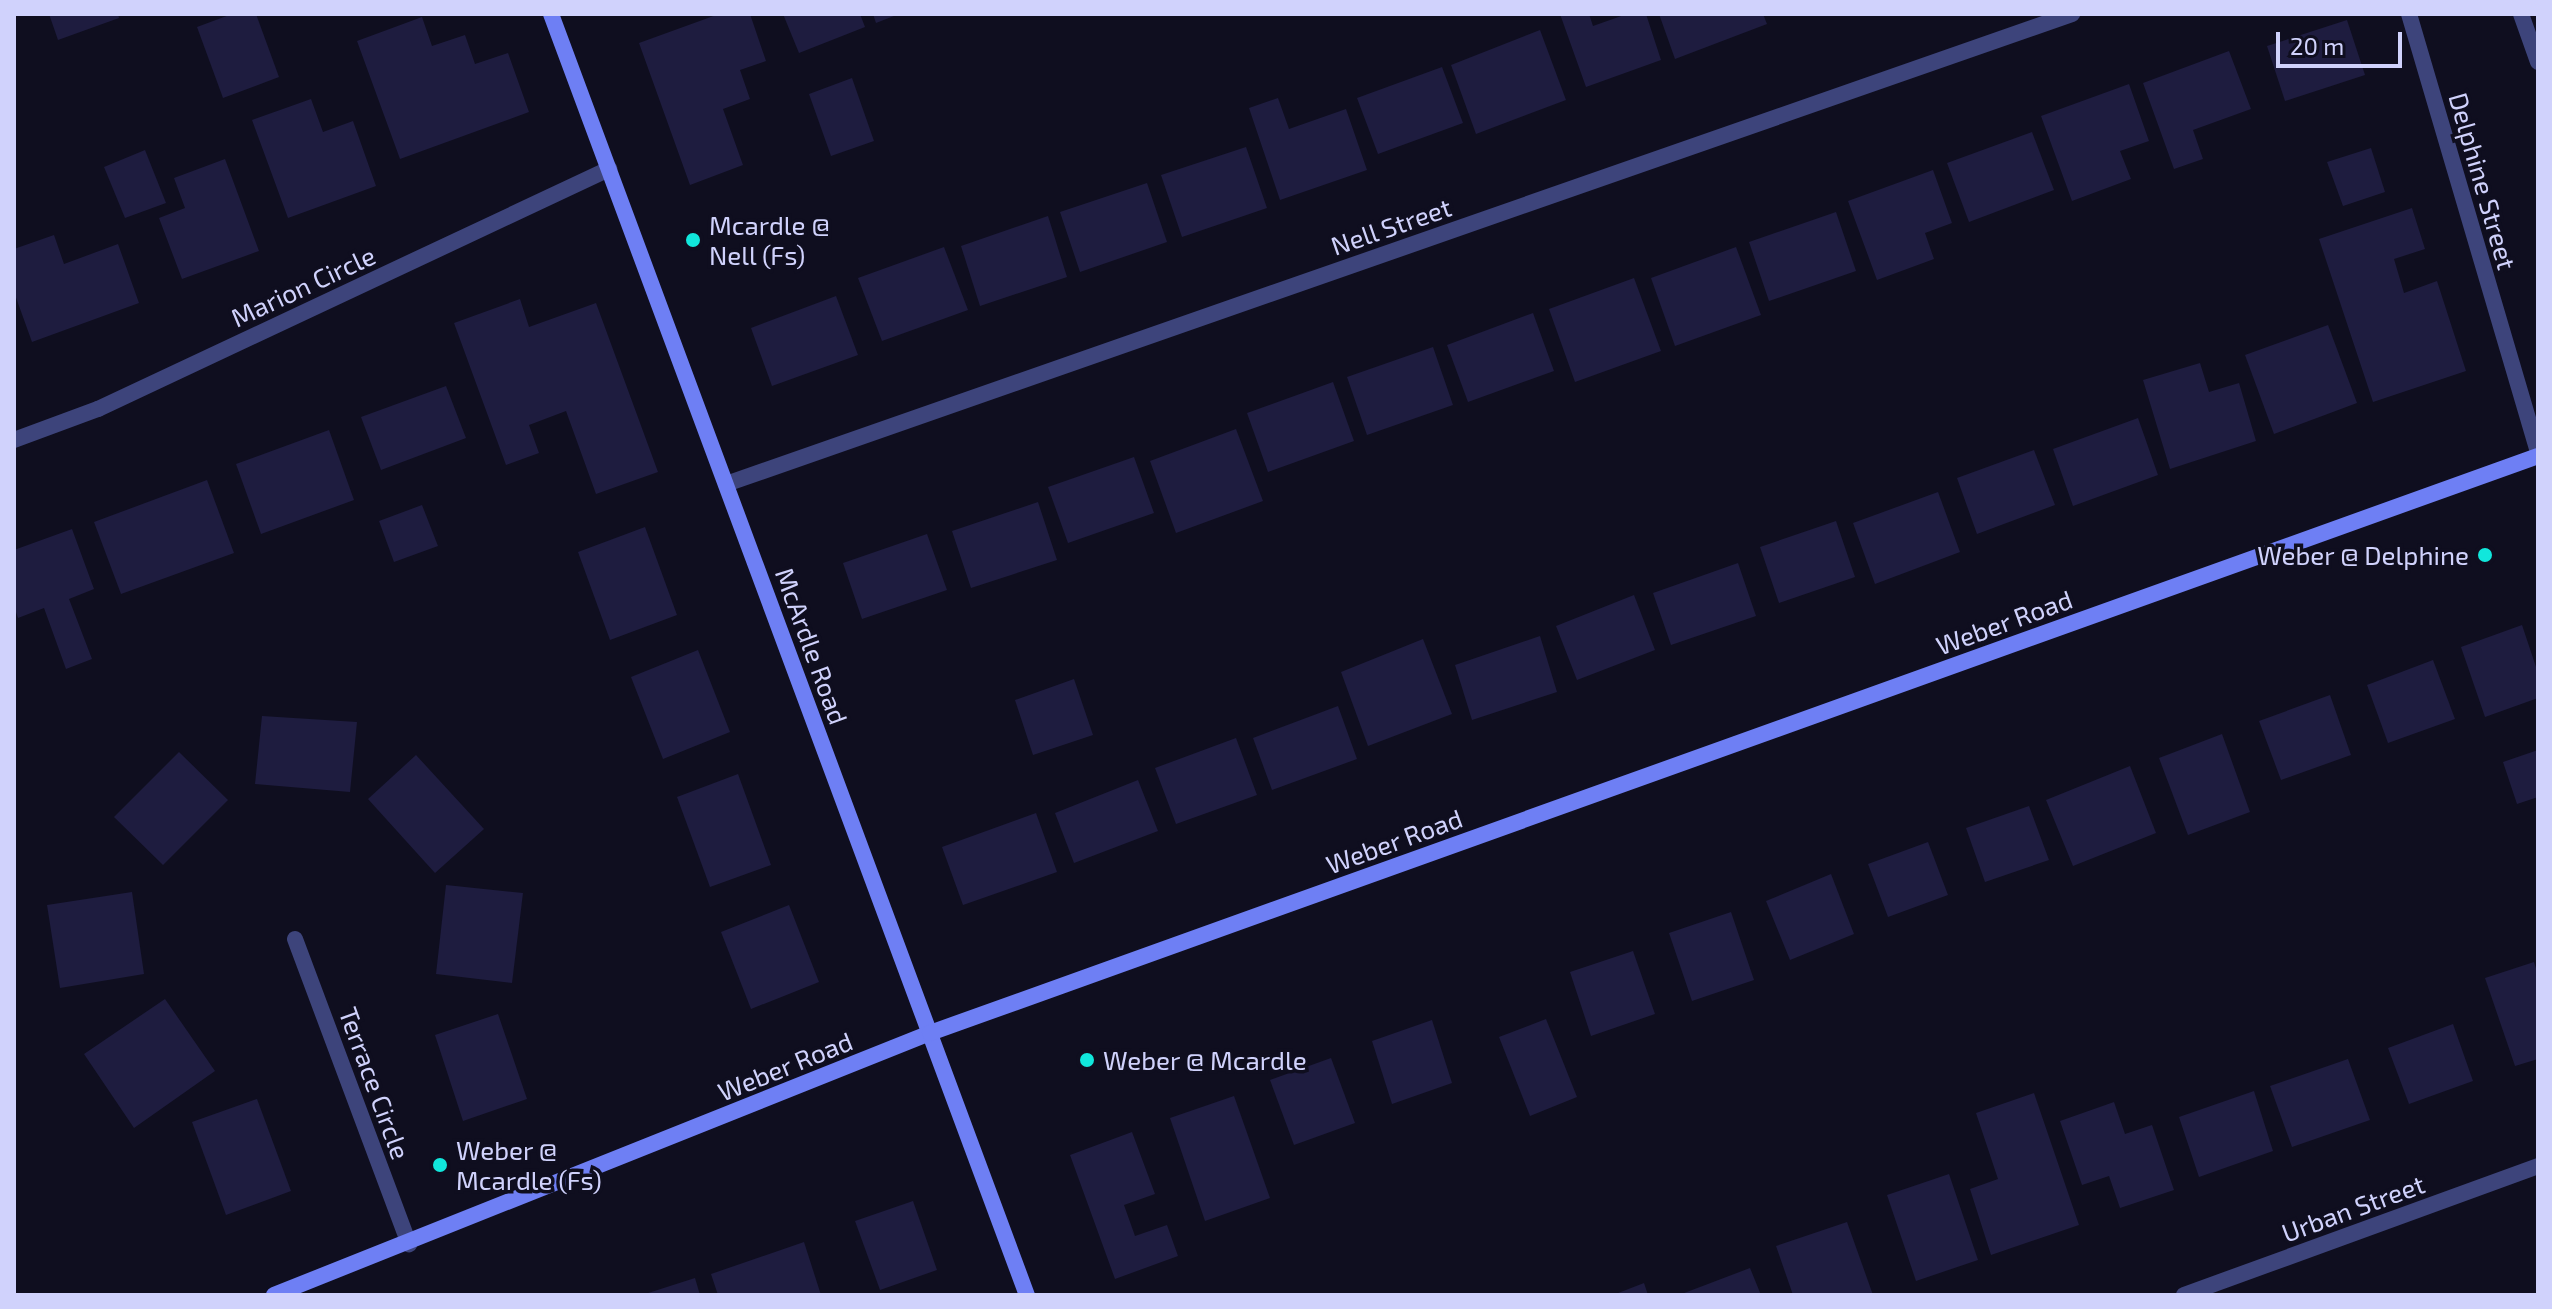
<!DOCTYPE html>
<html>
<head>
<meta charset="utf-8">
<style>
  body { margin:0 }
  #map { position:relative; width:2552px; height:1309px; overflow:hidden; background:#0f0e1f; font-family:"Exo 2",sans-serif }
  div>[style] { position:absolute }
  .building>* { inset:0; background:#1e1c3f }
  .lane>* { height:16px; margin:-8px; padding:0 8px; transform-origin:8px; border-radius:8px; background:#3d447b }
  .street>* { height:16px; margin:-8px; padding:0 8px; transform-origin:8px; border-radius:8px; background:#3d447b }
  .secondary>* { height:16px; margin:-8px; padding:0 8px; transform-origin:8px; border-radius:8px; background:#6e7ff4 }
  .dots>* { width:22px; height:22px; translate:-50% -50%; box-sizing:border-box; border:4px solid #0f0e1f; border-radius:50% }
  span { translate:-50% -50%; white-space:nowrap; text-align:center; line-height:1.15; -webkit-text-stroke:7px #0f0e1f; paint-order:stroke }
  .street-label { font-size:26px; color:#d0d2fc }
  .poi-label { font-size:26px; color:#d0d2fc }
  .left { translate:0 -50%; text-align:left }
  .right { translate:-100% -50%; text-align:right }
  .frame { position:absolute; inset:0; border:16px solid #d0d2fc; pointer-events:none }
  .scale { position:absolute; left:2276px; top:32px; width:126px; height:36px; box-sizing:border-box; border:4px solid #d0d2fc; border-top:0; padding-left:10px; font-size:24px; line-height:28px; white-space:nowrap; color:#d0d2fc; -webkit-text-stroke:6px #0f0e1f; paint-order:stroke }
</style>
</head>
<body>
<div id="map">
  <div class="building">
    <div style="clip-path:polygon(49px 14px,118px 14px,119px 18px,58px 40px)"></div>
    <div style="clip-path:polygon(232px 14px,256px 14px,279px 77px,223px 98px,197px 27px)"></div>
    <div style="clip-path:polygon(719px 14px,750px 14px,766px 61px,740px 70px,750px 99px,723px 109px,743px 165px,690px 185px,639px 43px)"></div>
    <div style="clip-path:polygon(783px 14px,860px 14px,865px 27px,799px 53px)"></div>
    <div style="clip-path:polygon(873px 14px,899px 14px,876px 23px)"></div>
    <div style="clip-path:polygon(1560px 14px,1589px 14px,1593px 26px,1627px 14px,1646px 14px,1661px 60px,1586px 87px)"></div>
    <div style="clip-path:polygon(1659px 14px,1763px 14px,1767px 24px,1675px 59px)"></div>
    <div style="clip-path:polygon(422px 17px,432px 46px,465px 35px,475px 64px,508px 53px,529px 112px,400px 159px,357px 41px)"></div>
    <div style="clip-path:polygon(2347px 20px,2365px 75px,2285px 101px,2267px 46px)"></div>
    <div style="clip-path:polygon(1540px 30px,1566px 100px,1476px 134px,1451px 65px)"></div>
    <div style="clip-path:polygon(2229px 51px,2251px 109px,2193px 130px,2203px 159px,2174px 169px,2143px 83px)"></div>
    <div style="clip-path:polygon(1442px 67px,1463px 123px,1378px 154px,1357px 98px)"></div>
    <div style="clip-path:polygon(852px 78px,874px 141px,831px 156px,809px 94px)"></div>
    <div style="clip-path:polygon(2129px 84px,2149px 141px,2120px 151px,2131px 179px,2072px 201px,2041px 116px)"></div>
    <div style="clip-path:polygon(1278px 98px,1289px 129px,1346px 109px,1367px 170px,1280px 200px,1249px 108px)"></div>
    <div style="clip-path:polygon(311px 99px,323px 132px,353px 121px,376px 186px,288px 218px,252px 120px)"></div>
    <div style="clip-path:polygon(2032px 132px,2054px 190px,1969px 222px,1947px 163px)"></div>
    <div style="clip-path:polygon(1246px 147px,1267px 208px,1182px 237px,1161px 175px)"></div>
    <div style="clip-path:polygon(2371px 148px,2385px 192px,2343px 206px,2327px 162px)"></div>
    <div style="clip-path:polygon(145px 150px,166px 203px,125px 218px,104px 167px)"></div>
    <div style="clip-path:polygon(225px 159px,259px 251px,182px 279px,159px 218px,185px 208px,174px 178px)"></div>
    <div style="clip-path:polygon(1933px 170px,1952px 223px,1925px 233px,1934px 259px,1877px 280px,1848px 201px)"></div>
    <div style="clip-path:polygon(1147px 183px,1167px 242px,1080px 272px,1060px 212px)"></div>
    <div style="clip-path:polygon(2412px 208px,2425px 249px,2394px 259px,2404px 293px,2437px 281px,2466px 371px,2373px 402px,2319px 239px)"></div>
    <div style="clip-path:polygon(1836px 212px,1856px 271px,1769px 301px,1749px 242px)"></div>
    <div style="clip-path:polygon(1048px 216px,1067px 277px,980px 306px,961px 246px)"></div>
    <div style="clip-path:polygon(54px 235px,64px 264px,118px 244px,139px 303px,32px 342px,14px 292px,14px 249px)"></div>
    <div style="clip-path:polygon(944px 247px,968px 310px,882px 341px,858px 278px)"></div>
    <div style="clip-path:polygon(1736px 247px,1761px 315px,1675px 346px,1651px 278px)"></div>
    <div style="clip-path:polygon(1634px 278px,1661px 351px,1575px 382px,1549px 309px)"></div>
    <div style="clip-path:polygon(836px 296px,858px 355px,772px 386px,751px 328px)"></div>
    <div style="clip-path:polygon(520px 299px,529px 327px,596px 303px,658px 472px,596px 494px,566px 411px,529px 425px,539px 453px,506px 465px,454px 323px)"></div>
    <div style="clip-path:polygon(1533px 313px,1554px 371px,1468px 402px,1447px 345px)"></div>
    <div style="clip-path:polygon(2328px 325px,2357px 403px,2274px 434px,2245px 355px)"></div>
    <div style="clip-path:polygon(1433px 347px,1453px 405px,1367px 435px,1347px 377px)"></div>
    <div style="clip-path:polygon(2200px 363px,2209px 392px,2239px 383px,2256px 441px,2170px 469px,2143px 380px)"></div>
    <div style="clip-path:polygon(1333px 382px,1354px 441px,1268px 472px,1247px 413px)"></div>
    <div style="clip-path:polygon(446px 386px,466px 438px,381px 470px,361px 417px)"></div>
    <div style="clip-path:polygon(2138px 418px,2158px 475px,2073px 506px,2053px 449px)"></div>
    <div style="clip-path:polygon(1236px 429px,1263px 501px,1176px 533px,1150px 461px)"></div>
    <div style="clip-path:polygon(329px 430px,354px 500px,261px 534px,236px 464px)"></div>
    <div style="clip-path:polygon(2034px 450px,2055px 505px,1977px 534px,1957px 478px)"></div>
    <div style="clip-path:polygon(1134px 457px,1154px 513px,1068px 543px,1048px 487px)"></div>
    <div style="clip-path:polygon(207px 480px,234px 553px,121px 594px,94px 522px)"></div>
    <div style="clip-path:polygon(1938px 492px,1960px 552px,1875px 584px,1853px 523px)"></div>
    <div style="clip-path:polygon(1038px 502px,1057px 560px,971px 588px,952px 531px)"></div>
    <div style="clip-path:polygon(422px 505px,438px 546px,394px 562px,379px 521px)"></div>
    <div style="clip-path:polygon(1836px 521px,1855px 577px,1779px 603px,1760px 547px)"></div>
    <div style="clip-path:polygon(645px 527px,677px 615px,610px 640px,578px 552px)"></div>
    <div style="clip-path:polygon(72px 529px,94px 589px,69px 599px,92px 659px,66px 669px,44px 608px,18px 618px,14px 606px,14px 550px)"></div>
    <div style="clip-path:polygon(927px 534px,947px 590px,862px 619px,843px 563px)"></div>
    <div style="clip-path:polygon(1738px 563px,1756px 616px,1671px 645px,1653px 593px)"></div>
    <div style="clip-path:polygon(1634px 595px,1655px 650px,1577px 680px,1556px 626px)"></div>
    <div style="clip-path:polygon(2522px 625px,2538px 673px,2538px 698px,2485px 717px,2461px 647px)"></div>
    <div style="clip-path:polygon(1540px 636px,1557px 692px,1472px 720px,1455px 665px)"></div>
    <div style="clip-path:polygon(1423px 639px,1452px 714px,1368px 746px,1341px 672px)"></div>
    <div style="clip-path:polygon(698px 650px,730px 732px,663px 759px,631px 677px)"></div>
    <div style="clip-path:polygon(2433px 660px,2455px 719px,2388px 743px,2367px 685px)"></div>
    <div style="clip-path:polygon(1074px 679px,1093px 735px,1033px 755px,1015px 700px)"></div>
    <div style="clip-path:polygon(2330px 695px,2351px 755px,2281px 780px,2259px 721px)"></div>
    <div style="clip-path:polygon(1338px 706px,1357px 759px,1272px 790px,1253px 738px)"></div>
    <div style="clip-path:polygon(262px 716px,357px 722px,350px 792px,255px 784px)"></div>
    <div style="clip-path:polygon(2222px 734px,2250px 812px,2188px 835px,2159px 758px)"></div>
    <div style="clip-path:polygon(1236px 738px,1257px 795px,1176px 824px,1155px 768px)"></div>
    <div style="clip-path:polygon(2538px 750px,2538px 797px,2517px 804px,2503px 762px)"></div>
    <div style="clip-path:polygon(179px 752px,228px 800px,163px 865px,114px 817px)"></div>
    <div style="clip-path:polygon(416px 755px,484px 829px,435px 873px,368px 799px)"></div>
    <div style="clip-path:polygon(2130px 766px,2156px 833px,2073px 866px,2046px 800px)"></div>
    <div style="clip-path:polygon(738px 774px,771px 865px,710px 887px,677px 797px)"></div>
    <div style="clip-path:polygon(1138px 780px,1158px 831px,1074px 863px,1055px 813px)"></div>
    <div style="clip-path:polygon(2029px 806px,2049px 860px,1985px 882px,1966px 828px)"></div>
    <div style="clip-path:polygon(1036px 813px,1057px 872px,963px 905px,942px 847px)"></div>
    <div style="clip-path:polygon(1928px 842px,1948px 895px,1888px 917px,1868px 864px)"></div>
    <div style="clip-path:polygon(1831px 874px,1854px 934px,1790px 960px,1766px 901px)"></div>
    <div style="clip-path:polygon(446px 885px,523px 893px,512px 983px,436px 974px)"></div>
    <div style="clip-path:polygon(132px 892px,144px 974px,60px 988px,47px 905px)"></div>
    <div style="clip-path:polygon(789px 905px,819px 982px,751px 1009px,721px 932px)"></div>
    <div style="clip-path:polygon(1731px 912px,1754px 980px,1692px 1001px,1669px 933px)"></div>
    <div style="clip-path:polygon(1633px 951px,1655px 1014px,1591px 1036px,1570px 972px)"></div>
    <div style="clip-path:polygon(2534px 962px,2538px 975px,2538px 1059px,2515px 1066px,2485px 978px)"></div>
    <div style="clip-path:polygon(165px 999px,215px 1071px,134px 1128px,84px 1054px)"></div>
    <div style="clip-path:polygon(498px 1014px,527px 1099px,463px 1121px,435px 1035px)"></div>
    <div style="clip-path:polygon(1546px 1019px,1577px 1097px,1530px 1116px,1499px 1037px)"></div>
    <div style="clip-path:polygon(1432px 1020px,1452px 1083px,1392px 1104px,1372px 1041px)"></div>
    <div style="clip-path:polygon(2453px 1024px,2473px 1081px,2409px 1104px,2388px 1048px)"></div>
    <div style="clip-path:polygon(1331px 1058px,1355px 1123px,1294px 1145px,1270px 1080px)"></div>
    <div style="clip-path:polygon(2348px 1059px,2370px 1120px,2292px 1147px,2270px 1086px)"></div>
    <div style="clip-path:polygon(2254px 1091px,2273px 1151px,2199px 1177px,2179px 1117px)"></div>
    <div style="clip-path:polygon(2034px 1093px,2079px 1225px,1991px 1255px,1970px 1189px,1998px 1179px,1976px 1113px)"></div>
    <div style="clip-path:polygon(1234px 1096px,1270px 1198px,1205px 1221px,1170px 1118px)"></div>
    <div style="clip-path:polygon(257px 1099px,291px 1191px,226px 1215px,192px 1122px)"></div>
    <div style="clip-path:polygon(2114px 1102px,2125px 1134px,2152px 1125px,2174px 1190px,2120px 1208px,2109px 1176px,2082px 1185px,2060px 1121px)"></div>
    <div style="clip-path:polygon(1132px 1132px,1155px 1194px,1124px 1205px,1135px 1236px,1167px 1225px,1178px 1256px,1115px 1279px,1070px 1155px)"></div>
    <div style="clip-path:polygon(1949px 1174px,1978px 1260px,1916px 1281px,1887px 1195px)"></div>
    <div style="clip-path:polygon(913px 1201px,937px 1270px,880px 1290px,855px 1221px)"></div>
    <div style="clip-path:polygon(1847px 1222px,1873px 1295px,1793px 1295px,1776px 1246px)"></div>
    <div style="clip-path:polygon(804px 1242px,821px 1295px,718px 1295px,711px 1274px)"></div>
    <div style="clip-path:polygon(1750px 1268px,1761px 1295px,1679px 1295px)"></div>
    <div style="clip-path:polygon(695px 1278px,700px 1295px,645px 1295px,645px 1294px)"></div>
    <div style="clip-path:polygon(1644px 1283px,1648px 1295px,1613px 1295px)"></div>
  </div>
  <div class="lane">
    <div style="left:2521px;top:14px;width:51px;rotate:70.5deg"></div>
  </div>
  <div class="street">
    <div style="left:2409px;top:14px;width:458px;rotate:73.6deg"></div>
    <div style="left:14px;top:440px;width:90px;rotate:-20.3deg"></div>
    <div style="left:98px;top:409px;width:565px;rotate:-25.16deg"></div>
    <div style="left:726px;top:484px;width:1426px;rotate:-19.25deg"></div>
    <div style="left:295px;top:939px;width:326px;rotate:69.5deg"></div>
    <div style="left:2184px;top:1295px;width:377px;rotate:-20deg"></div>
  </div>
  <div class="secondary">
    <div style="left:551px;top:14px;width:1367px;rotate:69.62deg"></div>
    <div style="left:274px;top:1295px;width:706px;rotate:-21.77deg"></div>
    <div style="left:930px;top:1033px;width:1708px;rotate:-19.74deg"></div>
  </div>
  <div class="dots">
    <div style="left:693px;top:240px;background:#11e7dc"></div>
    <div style="left:2485px;top:555px;background:#11e7dc"></div>
    <div style="left:1087px;top:1060px;background:#11e7dc"></div>
    <div style="left:440px;top:1165px;background:#11e7dc"></div>
  </div>
  <div class="street-label">
    <span style="left:2483px;top:181px;rotate:74deg">Delphine Street</span>
    <span style="left:1391px;top:226px;rotate:-19deg">Nell Street</span>
    <span style="left:303px;top:286px;rotate:-25deg">Marion Circle</span>
    <span style="left:2004px;top:622px;rotate:-20deg">Weber Road</span>
    <span style="left:812px;top:646px;rotate:70deg">McArdle Road</span>
    <span style="left:1394px;top:841px;rotate:-20deg">Weber Road</span>
    <span style="left:785px;top:1066px;rotate:-22deg">Weber Road</span>
    <span style="left:375px;top:1083px;rotate:70deg">Terrace Circle</span>
    <span style="left:2353px;top:1208px;rotate:-20deg">Urban Street</span>
  </div>
  <div class="poi-label">
    <span class="left" style="left:709px;top:240px">Mcardle @<br>Nell (Fs)</span>
    <span class="right" style="left:2469px;top:555px">Weber @ Delphine</span>
    <span class="left" style="left:1103px;top:1060px">Weber @ Mcardle</span>
    <span class="left" style="left:456px;top:1165px">Weber @<br>Mcardle (Fs)</span>
  </div>
  <div class="frame"></div>
  <div class="scale">20 m</div>
</div>
</body>
</html>
